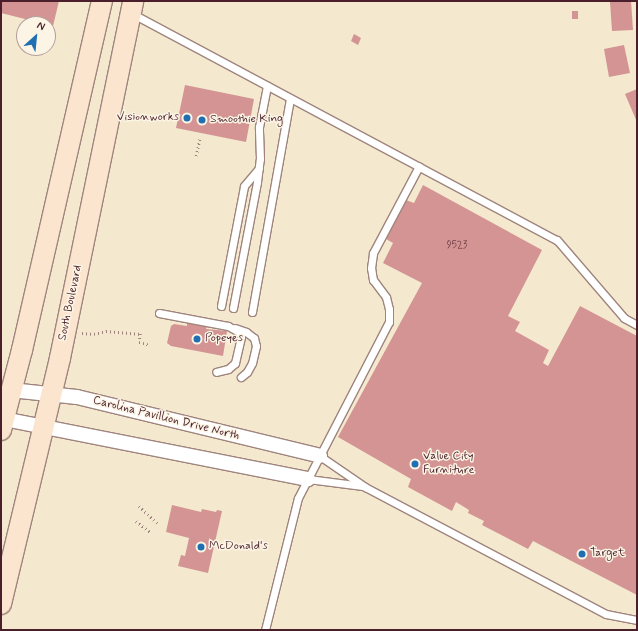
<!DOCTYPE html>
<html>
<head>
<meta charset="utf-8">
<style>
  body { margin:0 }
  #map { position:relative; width:638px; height:631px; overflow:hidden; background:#f4e9cf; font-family:Mynerve,sans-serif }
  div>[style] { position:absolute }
  .building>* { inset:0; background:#d39493 }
  .path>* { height:2.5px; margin-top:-1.25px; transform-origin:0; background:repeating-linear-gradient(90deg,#9f847d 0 1px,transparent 0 4px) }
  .roads { filter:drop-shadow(1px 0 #9f847d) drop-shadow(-1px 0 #9f847d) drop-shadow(0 1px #9f847d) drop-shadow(0 -1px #9f847d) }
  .lane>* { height:7px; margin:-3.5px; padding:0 3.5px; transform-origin:3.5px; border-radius:3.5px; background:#fff }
  .street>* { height:14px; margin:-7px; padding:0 7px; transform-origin:7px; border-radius:7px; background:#fff }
  .secondary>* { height:20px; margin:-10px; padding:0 10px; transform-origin:10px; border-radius:10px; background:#fce5cf }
  .dots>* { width:11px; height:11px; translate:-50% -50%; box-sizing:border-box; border:2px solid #fcf5e5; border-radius:50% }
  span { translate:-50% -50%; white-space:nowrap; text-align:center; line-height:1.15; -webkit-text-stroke:3px #fcf5e5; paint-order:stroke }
  .number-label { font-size:10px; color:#6c3c45 }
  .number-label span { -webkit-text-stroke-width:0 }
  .poi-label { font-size:12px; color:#4a1f2b }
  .right { translate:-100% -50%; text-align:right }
  .left { translate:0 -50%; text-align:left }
  .street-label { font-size:12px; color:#4a1f2b }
  .frame { position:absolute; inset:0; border:2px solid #4a1f2b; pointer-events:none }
  .north { position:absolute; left:16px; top:16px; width:40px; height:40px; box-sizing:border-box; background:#fcf5e5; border:1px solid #b59f9b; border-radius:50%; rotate:27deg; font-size:11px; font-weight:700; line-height:16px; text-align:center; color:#4a1f2b }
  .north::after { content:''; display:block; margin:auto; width:14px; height:18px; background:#1f6fb2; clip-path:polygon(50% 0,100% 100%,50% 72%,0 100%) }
</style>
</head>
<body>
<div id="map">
  <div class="building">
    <div style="clip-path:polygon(1px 1px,59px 1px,53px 26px,1px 13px)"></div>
    <div style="clip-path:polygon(631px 1px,633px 30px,612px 31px,610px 2px)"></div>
    <div style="clip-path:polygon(572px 11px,578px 11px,578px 19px,572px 19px)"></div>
    <div style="clip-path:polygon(354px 34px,361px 38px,358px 45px,351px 41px)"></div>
    <div style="clip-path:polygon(624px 45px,630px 73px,609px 77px,604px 49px)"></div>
    <div style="clip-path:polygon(185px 85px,254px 99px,246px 142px,176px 128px)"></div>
    <div style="clip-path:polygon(637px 89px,637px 122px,625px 94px)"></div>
    <div style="clip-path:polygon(423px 185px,542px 250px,508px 316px,520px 322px,515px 331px,549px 350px,543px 363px,548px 366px,580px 306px,637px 336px,637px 595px,533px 541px,528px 549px,482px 525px,484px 521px,468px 513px,469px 510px,456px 502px,452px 511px,408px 487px,411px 479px,338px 437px,422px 283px,383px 263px,393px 243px,386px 239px,406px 200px,414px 203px)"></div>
    <div style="clip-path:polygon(187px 323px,207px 327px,206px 329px,227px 331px,223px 356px,171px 346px,167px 343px,171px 326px,174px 324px,187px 326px)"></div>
    <div style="clip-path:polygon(172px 505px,201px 512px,202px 509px,216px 512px,217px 510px,222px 511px,208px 573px,178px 566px,181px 555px,185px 556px,189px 538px,166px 532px)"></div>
  </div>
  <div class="path">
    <div style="left:196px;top:156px;width:19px;rotate:-78deg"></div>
    <div style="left:82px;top:333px;width:12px;rotate:5deg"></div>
    <div style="left:94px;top:334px;width:12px;rotate:-14deg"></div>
    <div style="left:106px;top:331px;width:35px;rotate:5deg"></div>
    <div style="left:141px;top:334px;width:8px;rotate:104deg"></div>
    <div style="left:139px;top:342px;width:11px;rotate:15deg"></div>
    <div style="left:139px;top:506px;width:26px;rotate:43deg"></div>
    <div style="left:136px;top:521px;width:18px;rotate:38deg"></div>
  </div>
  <div class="roads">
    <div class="lane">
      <div style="left:133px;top:14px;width:480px;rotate:28.1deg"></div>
      <div style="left:557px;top:240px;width:103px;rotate:49.3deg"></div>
      <div style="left:624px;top:318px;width:15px;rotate:28deg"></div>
      <div style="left:221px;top:306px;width:122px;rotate:-79.1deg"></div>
      <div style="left:244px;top:186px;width:23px;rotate:-50deg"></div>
      <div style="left:233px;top:308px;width:128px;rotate:-79.2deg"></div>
      <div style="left:257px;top:182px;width:23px;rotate:-83deg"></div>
      <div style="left:260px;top:159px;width:32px;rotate:-92deg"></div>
      <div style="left:259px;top:127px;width:42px;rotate:-79deg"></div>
      <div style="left:252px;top:312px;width:217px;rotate:-79.9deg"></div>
      <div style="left:159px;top:313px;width:70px;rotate:10.7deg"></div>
      <div style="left:228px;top:326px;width:13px;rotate:29deg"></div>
      <div style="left:239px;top:332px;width:5px;rotate:68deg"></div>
      <div style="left:241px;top:337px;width:27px;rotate:103deg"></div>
      <div style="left:235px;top:363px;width:9px;rotate:139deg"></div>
      <div style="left:228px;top:369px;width:12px;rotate:166deg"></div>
      <div style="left:235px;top:328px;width:12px;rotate:20deg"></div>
      <div style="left:246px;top:332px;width:10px;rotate:37deg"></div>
      <div style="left:254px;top:338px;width:8px;rotate:76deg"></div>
      <div style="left:256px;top:346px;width:17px;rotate:103deg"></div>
      <div style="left:252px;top:363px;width:10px;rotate:119deg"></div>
      <div style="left:247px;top:372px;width:8px;rotate:140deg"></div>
      <div style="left:320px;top:456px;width:55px;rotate:34.6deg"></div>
      <div style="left:365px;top:487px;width:272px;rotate:27.8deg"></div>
      <div style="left:606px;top:614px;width:32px;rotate:11deg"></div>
      <div style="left:308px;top:479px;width:55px;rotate:7.3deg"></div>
      <div style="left:265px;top:630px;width:136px;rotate:-76deg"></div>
      <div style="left:298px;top:498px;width:198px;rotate:-62.7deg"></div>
      <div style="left:389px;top:322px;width:13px;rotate:-90deg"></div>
      <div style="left:389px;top:309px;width:12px;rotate:-104deg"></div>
      <div style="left:386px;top:297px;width:21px;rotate:-127deg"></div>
      <div style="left:373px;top:280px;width:12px;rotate:-99deg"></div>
      <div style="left:371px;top:268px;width:15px;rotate:-82deg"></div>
      <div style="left:373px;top:253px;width:98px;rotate:-62.1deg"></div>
    </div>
    <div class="street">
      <div style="left:11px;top:390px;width:66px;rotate:6.1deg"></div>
      <div style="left:77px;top:397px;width:250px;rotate:13.6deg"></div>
      <div style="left:4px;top:419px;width:310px;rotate:11.2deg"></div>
    </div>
    <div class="secondary">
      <div style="left:1px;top:430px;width:83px;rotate:-75.3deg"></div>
      <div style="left:22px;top:350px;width:358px;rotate:-77.1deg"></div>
      <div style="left:1px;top:604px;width:253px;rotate:-76.5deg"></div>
      <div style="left:60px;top:358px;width:364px;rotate:-78.4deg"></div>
    </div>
  </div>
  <div class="dots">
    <div style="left:187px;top:118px;background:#1f6fb2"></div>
    <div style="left:202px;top:120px;background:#1f6fb2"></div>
    <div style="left:197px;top:339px;background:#1f6fb2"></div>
    <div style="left:415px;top:464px;background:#1f6fb2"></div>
    <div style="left:201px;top:547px;background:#1f6fb2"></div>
    <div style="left:582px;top:554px;background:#1f6fb2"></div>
  </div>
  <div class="number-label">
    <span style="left:457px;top:246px">9523</span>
  </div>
  <div class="poi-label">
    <span class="right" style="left:179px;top:118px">Visionworks</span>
    <span class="left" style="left:210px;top:120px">Smoothie King</span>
    <span class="left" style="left:205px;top:339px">Popeyes</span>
    <span class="left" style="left:423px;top:464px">Value City<br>Furniture</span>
    <span class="left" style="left:209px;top:547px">McDonald's</span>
    <span class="left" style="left:590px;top:554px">Target</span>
  </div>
  <div class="street-label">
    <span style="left:71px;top:303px;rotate:-78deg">South Boulevard</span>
    <span style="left:166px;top:419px;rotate:14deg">Carolina Pavillion Drive North</span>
  </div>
  <div class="frame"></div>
  <div class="north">N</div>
</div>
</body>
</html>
